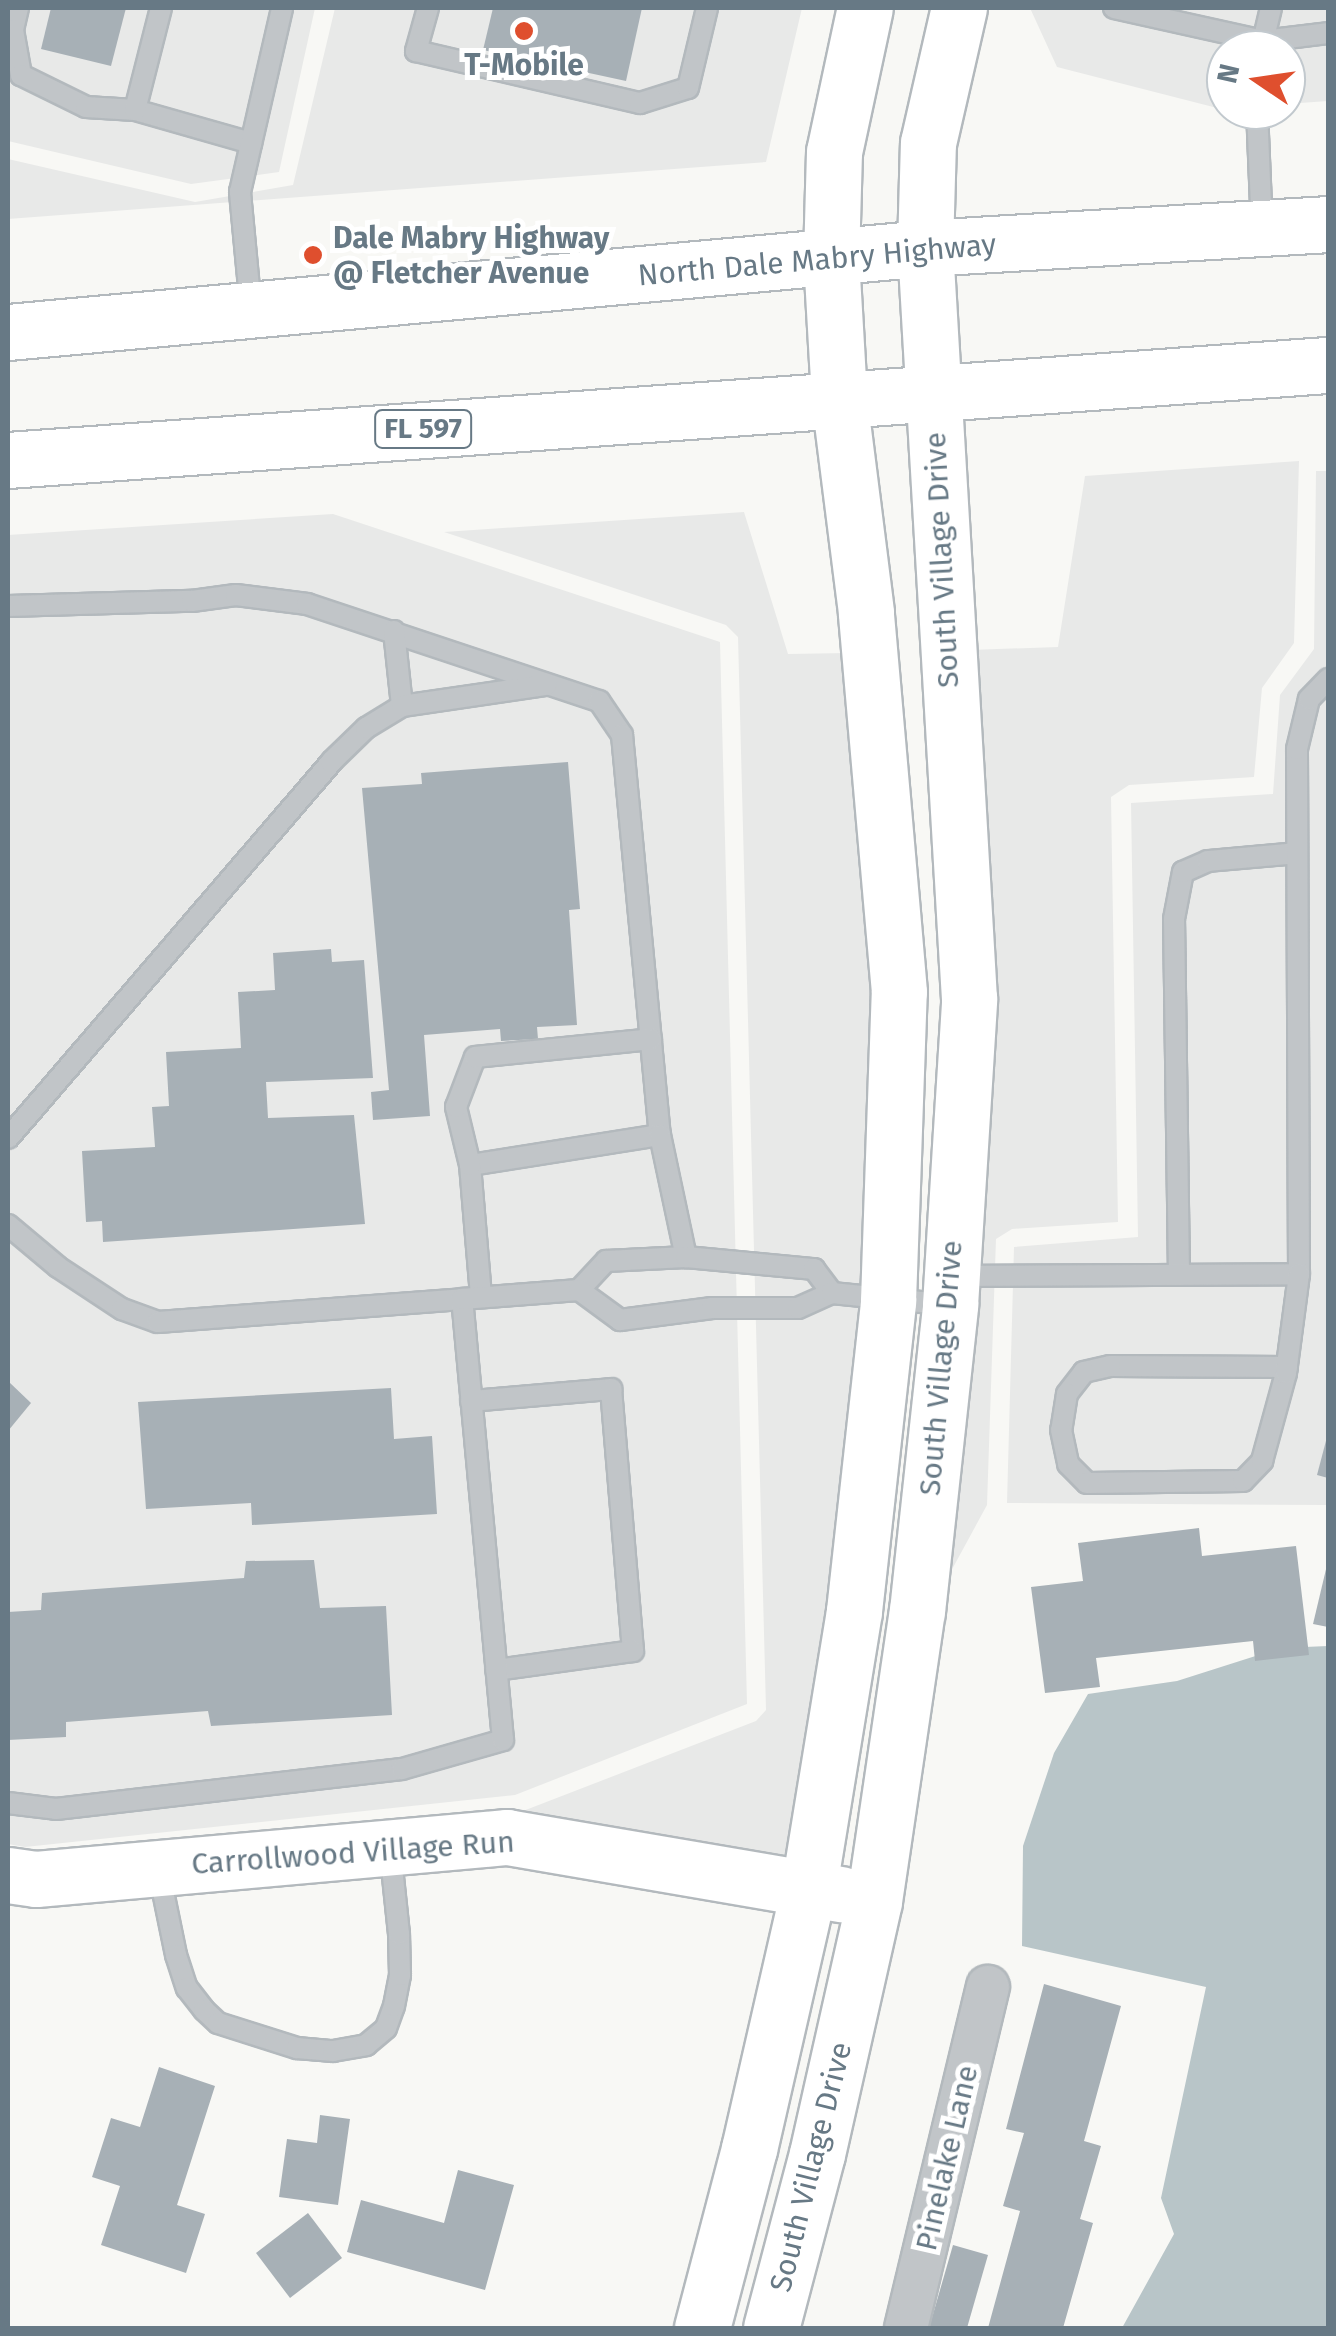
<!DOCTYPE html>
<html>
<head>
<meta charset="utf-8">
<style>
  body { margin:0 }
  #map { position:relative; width:1336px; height:2336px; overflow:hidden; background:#f8f8f5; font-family:"Fira Sans",sans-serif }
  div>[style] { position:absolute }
  .built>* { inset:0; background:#e8e9e8 }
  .water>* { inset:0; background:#b8c5c8 }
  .building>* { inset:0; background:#a7b0b6 }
  .roads { filter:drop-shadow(2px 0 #b3b9bd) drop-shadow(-2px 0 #b3b9bd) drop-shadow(0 2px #b3b9bd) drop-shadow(0 -2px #b3b9bd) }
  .lane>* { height:20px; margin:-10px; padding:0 10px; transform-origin:10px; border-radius:10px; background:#c1c5c8 }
  .street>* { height:42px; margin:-21px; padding:0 21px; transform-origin:21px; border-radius:21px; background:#c1c5c8 }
  .secondary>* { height:55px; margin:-27.5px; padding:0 27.5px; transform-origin:27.5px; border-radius:27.5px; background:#fff }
  .primary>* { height:55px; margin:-27.5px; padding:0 27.5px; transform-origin:27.5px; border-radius:27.5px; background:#fff }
  .dots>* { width:28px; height:28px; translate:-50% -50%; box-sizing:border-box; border:5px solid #fff; border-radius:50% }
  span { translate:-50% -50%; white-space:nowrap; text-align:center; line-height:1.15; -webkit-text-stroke:10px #fff; paint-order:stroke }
  .shield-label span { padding:2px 8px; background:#fff; border:2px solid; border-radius:8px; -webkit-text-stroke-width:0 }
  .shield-label { font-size:28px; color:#677985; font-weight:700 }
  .poi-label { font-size:30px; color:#677985; font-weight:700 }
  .left { translate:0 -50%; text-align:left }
  .street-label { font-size:30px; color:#677985 }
  .frame { position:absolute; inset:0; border:10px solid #677985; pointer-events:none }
  .north { position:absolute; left:1206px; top:30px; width:100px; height:100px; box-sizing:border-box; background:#fff; border:2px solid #c2c9ce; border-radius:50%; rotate:283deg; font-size:28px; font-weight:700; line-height:40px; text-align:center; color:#677985 }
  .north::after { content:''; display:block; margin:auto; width:35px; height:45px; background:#df4f2e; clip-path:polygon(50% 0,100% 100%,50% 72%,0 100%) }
</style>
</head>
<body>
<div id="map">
  <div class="built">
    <div style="clip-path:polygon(8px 8px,315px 8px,279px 172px,191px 184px,8px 141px)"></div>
    <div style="clip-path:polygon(335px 8px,802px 8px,766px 162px,8px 219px,8px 159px,195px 202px,293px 185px)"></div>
    <div style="clip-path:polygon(1030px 8px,1328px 8px,1328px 101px,1286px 104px,1286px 50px,1226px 50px,1225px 110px,1057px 67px)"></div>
    <div style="clip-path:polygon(1299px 461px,1294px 643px,1262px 688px,1254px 777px,1129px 785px,1111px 797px,1118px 1222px,1012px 1229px,996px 1239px,987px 1505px,943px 1586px,970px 650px,1058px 647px,1085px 476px)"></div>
    <div style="clip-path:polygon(1316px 471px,1328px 471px,1328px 1505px,1007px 1503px,1014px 1247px,1138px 1237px,1131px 803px,1273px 794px,1280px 695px,1314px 649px)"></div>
    <div style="clip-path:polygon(744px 512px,788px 654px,847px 653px,876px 991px,864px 1311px,831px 1607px,789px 1862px,399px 1826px,523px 1811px,756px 1721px,766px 1710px,738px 637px,726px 625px,444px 532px)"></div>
    <div style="clip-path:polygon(333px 514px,720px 642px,747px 1704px,515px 1795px,25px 1847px,8px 1844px,8px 535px)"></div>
  </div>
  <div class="water">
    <div style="clip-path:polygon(1328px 1646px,1328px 2328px,1122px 2328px,1174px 2234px,1161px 2198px,1206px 1987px,1022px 1946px,1023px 1846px,1054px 1753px,1088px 1694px,1177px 1681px,1281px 1648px)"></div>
  </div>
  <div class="building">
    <div style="clip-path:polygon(51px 8px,126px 8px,111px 66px,41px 49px)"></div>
    <div style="clip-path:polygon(493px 8px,642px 8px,626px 81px,483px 50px)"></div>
    <div style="clip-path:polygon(568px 762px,580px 909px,569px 910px,577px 1025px,537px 1027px,538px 1039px,501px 1041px,500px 1029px,424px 1035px,430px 1116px,373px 1120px,371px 1092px,389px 1090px,362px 788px,422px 784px,421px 773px)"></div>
    <div style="clip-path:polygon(331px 949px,332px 962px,364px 960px,373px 1078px,266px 1082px,268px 1118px,354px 1115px,365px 1224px,103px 1242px,102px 1221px,86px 1222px,82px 1151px,155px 1147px,152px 1107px,169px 1106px,166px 1052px,241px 1048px,238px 992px,275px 990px,273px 953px)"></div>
    <div style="clip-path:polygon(8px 1381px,31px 1403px,8px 1431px)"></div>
    <div style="clip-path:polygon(391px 1388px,394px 1439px,432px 1436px,437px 1514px,252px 1525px,251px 1503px,146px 1509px,138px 1402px)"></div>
    <div style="clip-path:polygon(1327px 1437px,1328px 1438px,1328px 1478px,1317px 1475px)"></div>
    <div style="clip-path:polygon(1199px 1528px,1202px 1556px,1296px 1546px,1309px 1655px,1255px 1661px,1253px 1641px,1096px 1658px,1100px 1687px,1045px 1693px,1031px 1587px,1083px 1581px,1078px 1543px)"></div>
    <div style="clip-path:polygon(314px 1560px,320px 1608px,386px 1606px,392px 1715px,211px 1726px,208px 1711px,66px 1722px,66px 1737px,8px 1740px,8px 1612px,41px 1610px,42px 1593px,244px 1578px,246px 1561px)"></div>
    <div style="clip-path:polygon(1327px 1565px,1328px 1565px,1328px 1627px,1313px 1624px)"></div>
    <div style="clip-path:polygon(1044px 1984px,1121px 2006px,1084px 2141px,1101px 2146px,1080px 2219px,1093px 2223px,1063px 2328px,988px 2328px,1020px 2211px,1003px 2206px,1024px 2133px,1006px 2129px)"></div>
    <div style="clip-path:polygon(159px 2067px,215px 2086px,177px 2205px,205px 2214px,186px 2273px,101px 2245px,120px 2186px,92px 2177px,111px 2118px,140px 2127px)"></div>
    <div style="clip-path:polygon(320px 2115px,350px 2119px,338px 2205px,279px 2197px,287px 2139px,317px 2143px)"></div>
    <div style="clip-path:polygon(458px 2170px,514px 2185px,485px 2290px,347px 2252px,361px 2200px,444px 2223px)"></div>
    <div style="clip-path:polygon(308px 2213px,342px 2258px,290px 2298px,256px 2253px)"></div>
    <div style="clip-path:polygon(953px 2245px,988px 2255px,967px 2328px,929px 2328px)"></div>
  </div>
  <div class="roads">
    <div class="lane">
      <div style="left:18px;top:8px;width:23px;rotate:103deg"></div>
      <div style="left:13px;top:30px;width:46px;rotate:79.9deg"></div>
      <div style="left:21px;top:75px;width:72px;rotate:26.2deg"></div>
      <div style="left:86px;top:107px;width:49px;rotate:3.5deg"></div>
      <div style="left:135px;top:110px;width:121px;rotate:15.9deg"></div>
      <div style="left:428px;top:8px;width:45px;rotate:105.6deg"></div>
      <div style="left:416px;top:51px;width:230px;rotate:13.1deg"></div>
      <div style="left:640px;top:103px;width:50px;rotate:-17.4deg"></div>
      <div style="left:688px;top:88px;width:82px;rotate:-76.6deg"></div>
      <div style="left:1114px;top:8px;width:153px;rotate:12.5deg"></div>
      <div style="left:1263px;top:41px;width:65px;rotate:-7deg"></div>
      <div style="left:1261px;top:50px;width:43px;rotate:-76.6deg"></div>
      <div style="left:135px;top:110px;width:105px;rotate:-75.7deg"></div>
      <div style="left:1257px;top:110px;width:118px;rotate:87.6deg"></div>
      <div style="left:251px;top:309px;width:118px;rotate:-95.4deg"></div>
      <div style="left:240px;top:192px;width:189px;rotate:-77.1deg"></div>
      <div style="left:8px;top:606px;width:184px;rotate:-1.6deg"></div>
      <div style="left:192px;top:601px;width:44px;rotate:-7.8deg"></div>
      <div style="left:236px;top:595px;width:72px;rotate:7.2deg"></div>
      <div style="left:307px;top:604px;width:308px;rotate:18.4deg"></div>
      <div style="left:599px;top:701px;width:41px;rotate:55.9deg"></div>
      <div style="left:622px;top:735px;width:402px;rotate:84.6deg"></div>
      <div style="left:660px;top:1135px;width:192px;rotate:171deg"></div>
      <div style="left:470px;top:1165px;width:132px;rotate:85.2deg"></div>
      <div style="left:394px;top:631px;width:75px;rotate:83.9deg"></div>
      <div style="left:660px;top:1135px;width:125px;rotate:78deg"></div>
      <div style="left:8px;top:1138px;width:496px;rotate:-49.3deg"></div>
      <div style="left:331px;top:762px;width:49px;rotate:-44.2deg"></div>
      <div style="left:366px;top:728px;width:42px;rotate:-31.4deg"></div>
      <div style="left:402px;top:706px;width:146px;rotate:-8.3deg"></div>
      <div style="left:470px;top:1165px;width:60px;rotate:-103.6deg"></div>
      <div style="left:456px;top:1107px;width:53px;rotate:-69.2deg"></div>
      <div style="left:475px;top:1057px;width:177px;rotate:-5.8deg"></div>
      <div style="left:8px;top:1225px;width:65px;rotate:40deg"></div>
      <div style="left:58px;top:1267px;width:77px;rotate:33.3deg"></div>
      <div style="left:122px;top:1309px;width:38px;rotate:20deg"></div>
      <div style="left:158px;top:1322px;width:305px;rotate:-4.3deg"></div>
      <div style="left:1179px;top:1275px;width:356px;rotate:-90.8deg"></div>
      <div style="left:1174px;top:919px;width:48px;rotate:-79.2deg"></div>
      <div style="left:1183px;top:872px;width:27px;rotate:-24deg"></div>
      <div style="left:1208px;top:861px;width:89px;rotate:-5.1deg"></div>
      <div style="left:955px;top:1276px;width:344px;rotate:-0.3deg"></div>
      <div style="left:1299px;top:1274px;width:525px;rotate:-90.22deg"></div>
      <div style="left:1297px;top:749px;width:51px;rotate:-76.5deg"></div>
      <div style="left:1309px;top:699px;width:28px;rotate:-46deg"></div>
      <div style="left:579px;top:1290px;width:40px;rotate:-47deg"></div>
      <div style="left:606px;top:1261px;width:80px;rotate:-2.9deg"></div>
      <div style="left:686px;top:1257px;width:129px;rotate:5.4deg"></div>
      <div style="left:814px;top:1269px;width:30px;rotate:53deg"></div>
      <div style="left:1287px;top:1367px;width:177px;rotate:-179.7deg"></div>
      <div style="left:1110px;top:1366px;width:27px;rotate:167deg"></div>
      <div style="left:1084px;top:1372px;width:28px;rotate:128deg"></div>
      <div style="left:1067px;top:1394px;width:36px;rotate:99deg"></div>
      <div style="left:1061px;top:1430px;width:35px;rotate:78deg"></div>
      <div style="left:1068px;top:1464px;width:27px;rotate:45deg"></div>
      <div style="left:1087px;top:1483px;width:156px;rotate:-0.7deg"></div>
      <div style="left:1243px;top:1481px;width:28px;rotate:-46deg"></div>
      <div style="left:1262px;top:1461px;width:91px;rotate:-74.7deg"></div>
      <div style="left:1286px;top:1373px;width:100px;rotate:-82.5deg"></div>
      <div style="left:471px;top:1401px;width:141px;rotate:-4.9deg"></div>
      <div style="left:611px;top:1389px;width:263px;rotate:85.2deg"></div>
      <div style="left:633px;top:1651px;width:138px;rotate:172.1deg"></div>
      <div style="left:8px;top:1803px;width:48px;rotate:7.1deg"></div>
      <div style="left:56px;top:1809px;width:348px;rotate:-6.6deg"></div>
      <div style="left:402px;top:1769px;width:105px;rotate:-16deg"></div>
      <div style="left:503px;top:1740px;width:443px;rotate:-95.3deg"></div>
      <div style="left:462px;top:1299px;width:117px;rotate:-4.4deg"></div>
      <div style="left:579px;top:1290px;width:51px;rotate:36.2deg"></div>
      <div style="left:620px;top:1320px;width:93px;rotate:-7.4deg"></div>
      <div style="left:712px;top:1308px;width:86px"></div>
      <div style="left:798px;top:1308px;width:37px;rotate:-24deg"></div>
      <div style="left:832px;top:1293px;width:119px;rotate:5.8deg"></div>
      <div style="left:159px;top:1872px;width:85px;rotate:78.4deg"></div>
      <div style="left:176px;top:1955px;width:35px;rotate:72deg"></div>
      <div style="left:187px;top:1988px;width:28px;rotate:52deg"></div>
      <div style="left:204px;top:2010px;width:19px;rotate:43deg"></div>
      <div style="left:218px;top:2023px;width:83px;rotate:17.6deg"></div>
      <div style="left:297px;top:2048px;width:36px;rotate:5deg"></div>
      <div style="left:333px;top:2051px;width:34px;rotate:-10deg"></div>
      <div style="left:366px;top:2045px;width:26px;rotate:-40deg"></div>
      <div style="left:386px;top:2028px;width:23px;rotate:-70deg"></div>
      <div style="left:394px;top:2006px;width:32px;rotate:-79deg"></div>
      <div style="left:400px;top:1975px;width:41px;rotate:-91.4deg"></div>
      <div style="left:399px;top:1934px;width:85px;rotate:-96deg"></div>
    </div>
    <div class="street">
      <div style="left:906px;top:2328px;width:351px;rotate:-76.5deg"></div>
    </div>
    <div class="secondary">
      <div style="left:8px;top:1875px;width:28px;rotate:8deg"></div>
      <div style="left:36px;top:1879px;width:473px;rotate:-5.1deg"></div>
      <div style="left:507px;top:1837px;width:340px;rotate:9.7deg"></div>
      <div style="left:702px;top:2328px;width:185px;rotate:-75.3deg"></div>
      <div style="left:749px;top:2149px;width:270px;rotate:-77.1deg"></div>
      <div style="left:809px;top:1886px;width:279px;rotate:-80.7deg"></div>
      <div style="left:854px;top:1611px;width:312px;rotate:-83.7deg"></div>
      <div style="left:888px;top:1301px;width:309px;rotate:-88deg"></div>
      <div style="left:899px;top:992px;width:381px;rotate:-95deg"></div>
      <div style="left:866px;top:612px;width:217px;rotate:-97.2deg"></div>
      <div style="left:839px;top:397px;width:138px;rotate:-93.3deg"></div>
      <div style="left:831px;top:259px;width:107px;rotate:-88.4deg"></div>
      <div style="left:834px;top:152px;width:147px;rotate:-77.9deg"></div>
      <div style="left:771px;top:2328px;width:180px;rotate:-75.2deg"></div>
      <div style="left:817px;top:2154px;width:259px;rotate:-77.3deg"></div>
      <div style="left:874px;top:1901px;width:293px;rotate:-81.6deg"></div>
      <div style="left:917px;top:1611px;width:308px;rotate:-83.8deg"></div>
      <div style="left:950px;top:1305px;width:307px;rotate:-86.4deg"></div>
      <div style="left:969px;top:999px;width:752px;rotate:-93.35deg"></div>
      <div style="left:925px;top:248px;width:105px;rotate:-88.4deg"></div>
      <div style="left:928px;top:143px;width:139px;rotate:-77.1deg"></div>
    </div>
    <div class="primary">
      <div style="left:8px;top:332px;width:921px;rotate:-5.23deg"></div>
      <div style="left:925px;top:248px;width:404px;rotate:-3.4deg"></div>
      <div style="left:8px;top:460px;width:1323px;rotate:-4.12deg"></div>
    </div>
  </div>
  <div class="dots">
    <div style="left:524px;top:31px;background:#df4f2e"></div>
    <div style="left:313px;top:255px;background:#df4f2e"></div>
  </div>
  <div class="shield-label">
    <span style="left:423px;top:429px">FL 597</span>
  </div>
  <div class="poi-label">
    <span style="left:524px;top:65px">T-Mobile</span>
    <span class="left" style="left:333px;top:255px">Dale Mabry Highway<br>@ Fletcher Avenue</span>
  </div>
  <div class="street-label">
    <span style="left:817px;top:260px;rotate:-5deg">North Dale Mabry Highway</span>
    <span style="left:942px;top:560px;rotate:-93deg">South Village Drive</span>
    <span style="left:941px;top:1368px;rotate:-85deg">South Village Drive</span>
    <span style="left:353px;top:1853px;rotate:-4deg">Carrollwood Village Run</span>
    <span style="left:947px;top:2158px;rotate:-77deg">Pinelake Lane</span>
    <span style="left:811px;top:2167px;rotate:-76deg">South Village Drive</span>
  </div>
  <div class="frame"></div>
  <div class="north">N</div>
</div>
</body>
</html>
